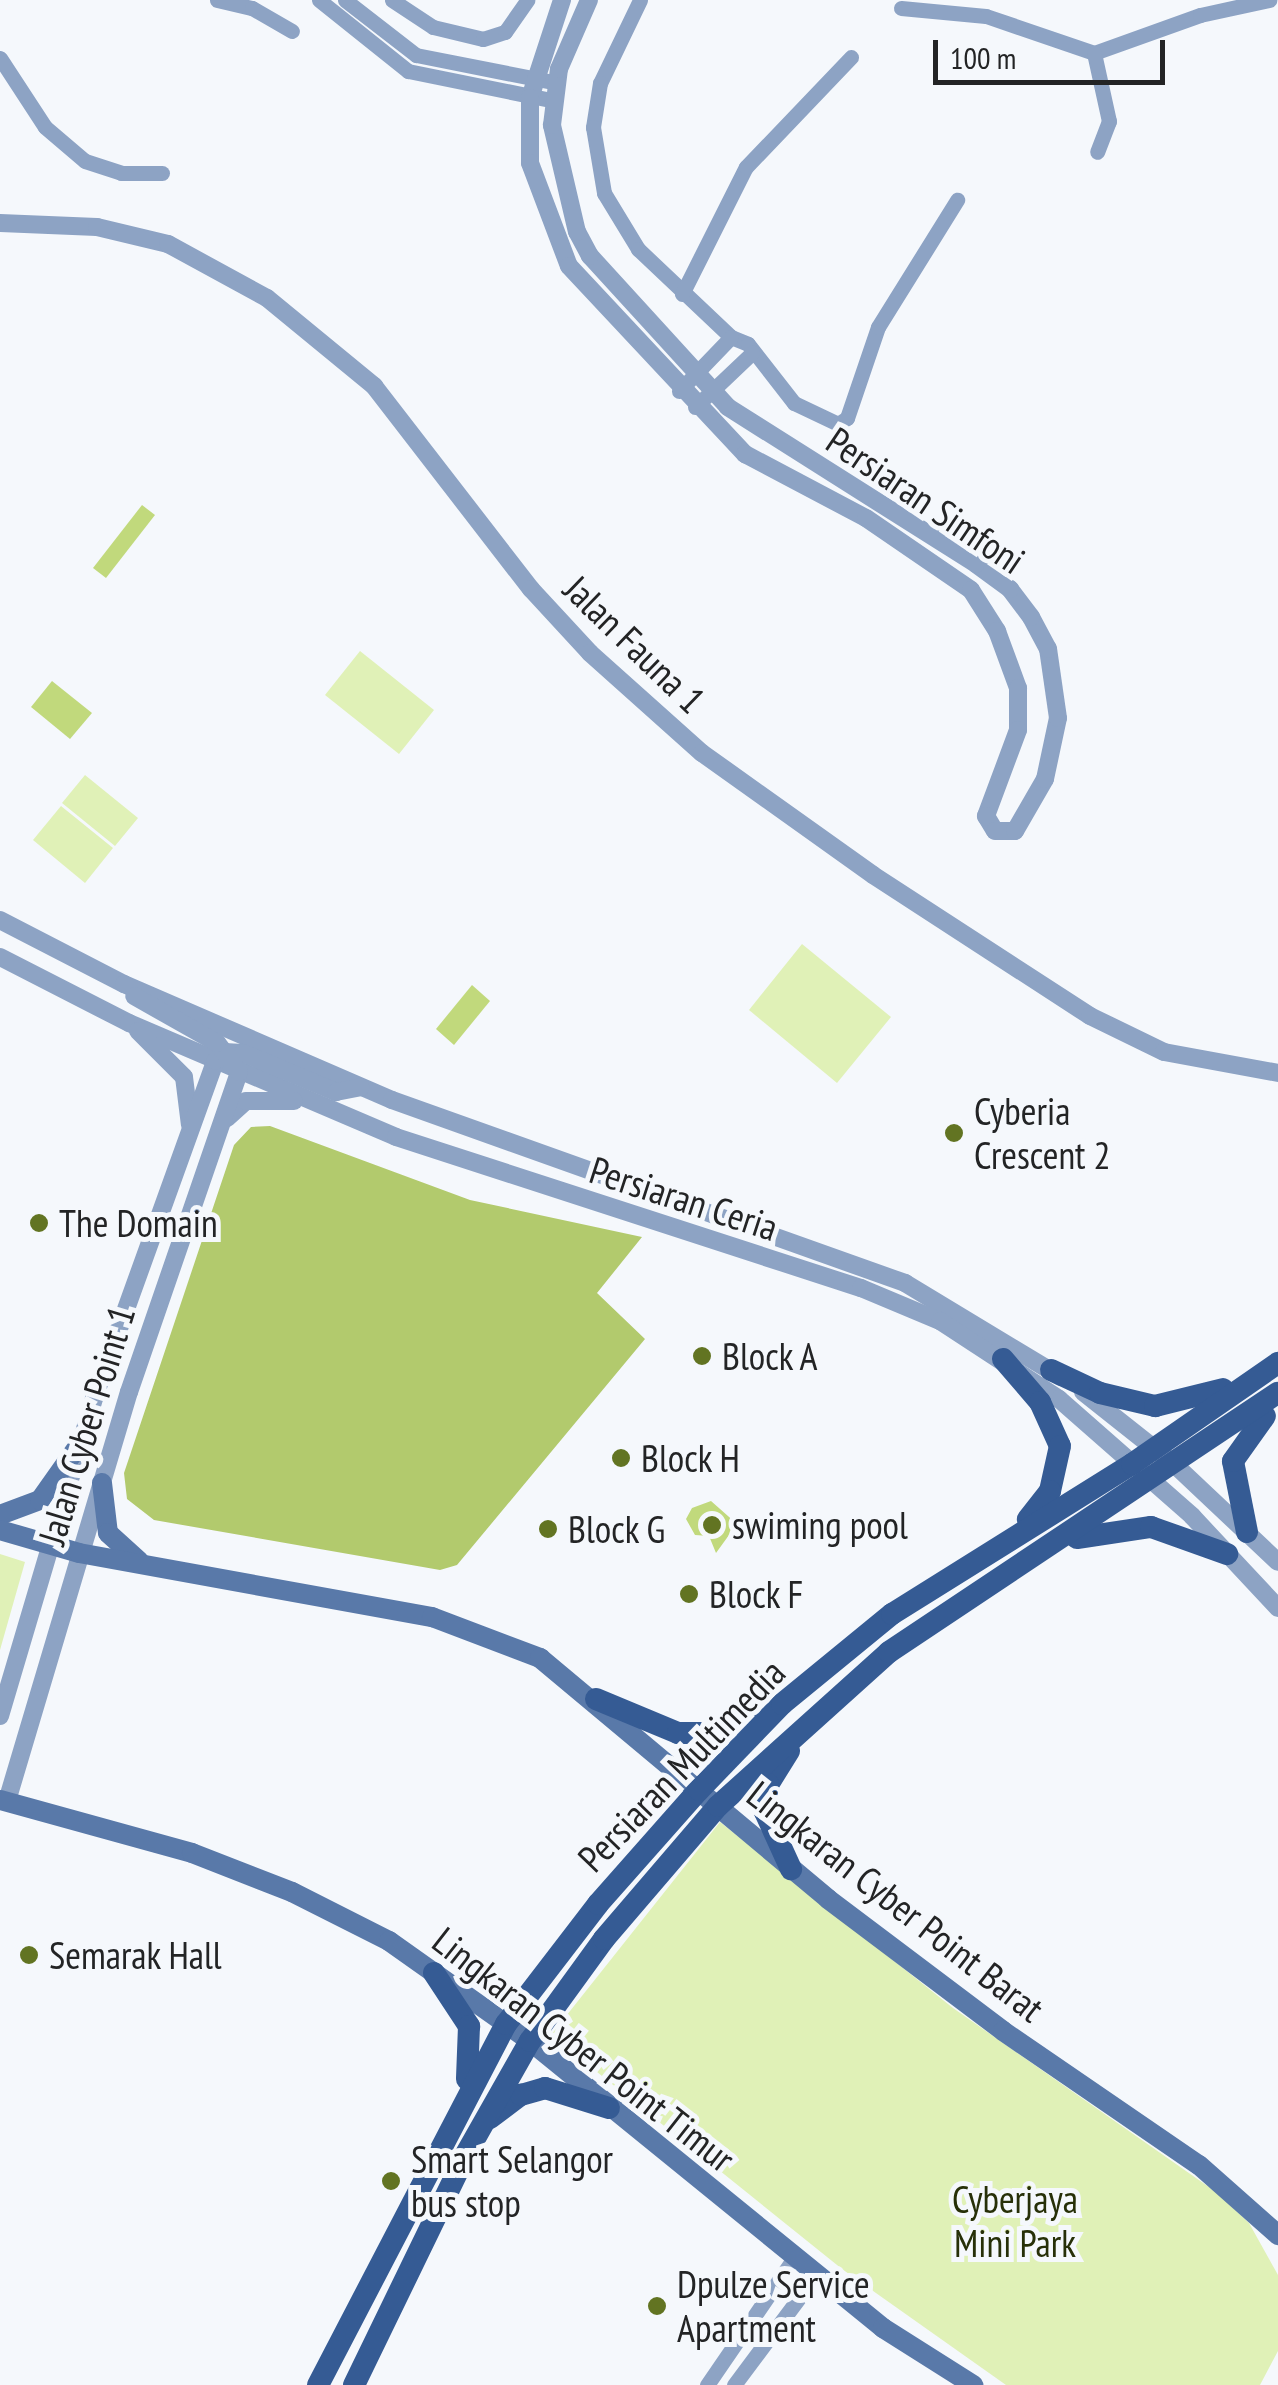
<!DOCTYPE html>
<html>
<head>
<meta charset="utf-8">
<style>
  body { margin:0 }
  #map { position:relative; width:1278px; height:2385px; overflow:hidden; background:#f5f8fc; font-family:"PT Sans Narrow",sans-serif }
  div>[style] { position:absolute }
  .green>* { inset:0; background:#e0f1b7 }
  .forest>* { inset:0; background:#b2ca6d }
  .water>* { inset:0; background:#c1d97c }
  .minor>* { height:15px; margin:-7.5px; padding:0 7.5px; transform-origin:7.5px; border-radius:7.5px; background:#8da3c4 }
  .tertiary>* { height:18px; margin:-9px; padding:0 9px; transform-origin:9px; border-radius:9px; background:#8da3c4 }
  .secondary>* { height:20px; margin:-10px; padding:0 10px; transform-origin:10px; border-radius:10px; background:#5979a9 }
  .primary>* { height:22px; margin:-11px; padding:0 11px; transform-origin:11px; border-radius:11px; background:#355b94 }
  .dots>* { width:28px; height:28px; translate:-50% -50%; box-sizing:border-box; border:5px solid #f5f8fc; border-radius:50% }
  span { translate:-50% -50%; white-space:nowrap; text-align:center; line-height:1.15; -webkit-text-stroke:10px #f5f8fc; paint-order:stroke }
  .street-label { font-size:38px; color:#232425 }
  .poi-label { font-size:38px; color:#232425 }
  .left { translate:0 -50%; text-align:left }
  .park-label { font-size:38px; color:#273008 }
  .scale { position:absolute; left:933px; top:40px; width:232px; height:45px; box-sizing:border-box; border:5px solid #232425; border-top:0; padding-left:12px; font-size:30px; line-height:35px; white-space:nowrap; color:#232425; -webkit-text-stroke:8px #f5f8fc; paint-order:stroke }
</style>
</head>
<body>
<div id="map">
  <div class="green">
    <div style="clip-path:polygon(360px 651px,434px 710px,399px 754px,325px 695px)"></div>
    <div style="clip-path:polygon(85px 775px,138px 818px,115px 846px,62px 803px)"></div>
    <div style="clip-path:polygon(61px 806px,113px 848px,85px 883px,33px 840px)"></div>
    <div style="clip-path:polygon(802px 944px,891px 1017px,837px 1083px,749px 1010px)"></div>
    <div style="clip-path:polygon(0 1554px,25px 1562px,0 1650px)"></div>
    <div style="clip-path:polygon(720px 1822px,953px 2008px,1216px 2192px,1249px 2223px,1278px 2275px,1278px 2351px,1260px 2385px,1006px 2385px,842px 2269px,551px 2035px)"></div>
  </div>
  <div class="forest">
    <div style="clip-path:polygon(270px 1126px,470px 1200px,642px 1237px,597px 1293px,645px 1339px,457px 1565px,440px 1570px,154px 1520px,127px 1499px,124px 1473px,234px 1145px,251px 1127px)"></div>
  </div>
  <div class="water">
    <div style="clip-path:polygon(142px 505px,155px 515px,106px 578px,93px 568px)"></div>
    <div style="clip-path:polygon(52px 681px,92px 713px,70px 739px,31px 707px)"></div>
    <div style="clip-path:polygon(472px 985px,490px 1001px,454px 1045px,436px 1029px)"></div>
    <div style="clip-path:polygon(711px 1501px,737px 1524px,716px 1553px,709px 1536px,695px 1535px,686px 1519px,692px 1508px)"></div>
  </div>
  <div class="minor">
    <div style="left:217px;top:0;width:36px;rotate:13deg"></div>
    <div style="left:252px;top:8px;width:46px;rotate:29.9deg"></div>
    <div style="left:319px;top:0;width:114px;rotate:38.6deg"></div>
    <div style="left:408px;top:71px;width:150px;rotate:11.5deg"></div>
    <div style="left:345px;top:0;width:90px;rotate:37.8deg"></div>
    <div style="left:416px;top:55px;width:144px;rotate:11.2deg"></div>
    <div style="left:392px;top:0;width:49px;rotate:33.4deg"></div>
    <div style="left:433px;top:27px;width:51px;rotate:13.5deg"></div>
    <div style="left:483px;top:39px;width:23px;rotate:-18deg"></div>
    <div style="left:505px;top:32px;width:39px;rotate:-55deg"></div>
    <div style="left:640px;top:0;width:92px;rotate:115.7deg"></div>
    <div style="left:600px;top:83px;width:45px;rotate:99deg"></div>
    <div style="left:593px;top:127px;width:67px;rotate:80.5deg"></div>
    <div style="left:604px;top:193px;width:66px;rotate:58.7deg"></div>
    <div style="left:638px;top:249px;width:128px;rotate:43.4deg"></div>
    <div style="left:731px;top:337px;width:18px;rotate:22deg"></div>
    <div style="left:748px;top:344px;width:75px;rotate:52.1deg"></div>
    <div style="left:794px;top:403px;width:49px;rotate:25.5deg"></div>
    <div style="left:838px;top:424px;width:11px;rotate:-34deg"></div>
    <div style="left:847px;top:418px;width:96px;rotate:-71.2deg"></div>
    <div style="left:878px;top:327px;width:150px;rotate:-58.1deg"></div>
    <div style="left:901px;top:8px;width:85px;rotate:5.4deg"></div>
    <div style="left:986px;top:16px;width:114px;rotate:18.9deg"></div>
    <div style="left:1094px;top:53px;width:113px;rotate:-19.7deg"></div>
    <div style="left:1200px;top:15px;width:71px;rotate:-12.3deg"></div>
    <div style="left:1094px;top:53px;width:70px;rotate:77.6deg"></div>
    <div style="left:1109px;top:121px;width:33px;rotate:111deg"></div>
    <div style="left:0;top:58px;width:82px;rotate:56.9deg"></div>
    <div style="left:45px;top:127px;width:52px;rotate:40.4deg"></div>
    <div style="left:85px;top:161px;width:38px;rotate:18deg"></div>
    <div style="left:121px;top:173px;width:41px"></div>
    <div style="left:682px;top:294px;width:142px;rotate:-63.3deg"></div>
    <div style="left:746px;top:167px;width:152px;rotate:-46.3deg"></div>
    <div style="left:679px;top:391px;width:75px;rotate:-46.1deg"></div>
    <div style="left:695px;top:407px;width:79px;rotate:-43.5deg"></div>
    <div style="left:707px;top:2385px;width:154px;rotate:-55.6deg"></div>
    <div style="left:734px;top:2385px;width:137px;rotate:-53.3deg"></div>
  </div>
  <div class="tertiary">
    <div style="left:562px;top:0;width:103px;rotate:108.1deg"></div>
    <div style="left:530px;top:98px;width:65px;rotate:90deg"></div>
    <div style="left:530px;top:163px;width:110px;rotate:69.3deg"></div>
    <div style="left:569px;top:266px;width:258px;rotate:46.9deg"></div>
    <div style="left:745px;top:454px;width:137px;rotate:27.9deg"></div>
    <div style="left:866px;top:518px;width:127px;rotate:34.4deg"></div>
    <div style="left:971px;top:590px;width:49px;rotate:57.6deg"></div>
    <div style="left:997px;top:631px;width:61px;rotate:69.8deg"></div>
    <div style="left:1018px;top:688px;width:42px;rotate:90deg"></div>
    <div style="left:1018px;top:730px;width:92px;rotate:110.4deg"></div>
    <div style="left:986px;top:816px;width:17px;rotate:59deg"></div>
    <div style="left:995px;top:831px;width:20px"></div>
    <div style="left:1015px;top:831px;width:60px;rotate:-60deg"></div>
    <div style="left:1045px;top:779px;width:62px;rotate:-78deg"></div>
    <div style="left:1058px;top:718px;width:70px;rotate:-98.2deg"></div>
    <div style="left:1048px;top:649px;width:36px;rotate:-118deg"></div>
    <div style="left:1031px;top:617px;width:35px;rotate:-127deg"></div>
    <div style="left:1010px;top:589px;width:42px;rotate:-143.7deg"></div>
    <div style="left:976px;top:564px;width:294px;rotate:-147.7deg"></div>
    <div style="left:728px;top:407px;width:205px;rotate:-132.4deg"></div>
    <div style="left:590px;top:256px;width:27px;rotate:-118deg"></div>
    <div style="left:577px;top:232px;width:110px;rotate:-103.2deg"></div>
    <div style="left:552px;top:125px;width:56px;rotate:-82.9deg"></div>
    <div style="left:559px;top:69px;width:75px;rotate:-66.5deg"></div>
    <div style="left:0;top:223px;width:97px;rotate:2.4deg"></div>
    <div style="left:97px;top:227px;width:73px;rotate:13.5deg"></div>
    <div style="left:168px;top:244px;width:113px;rotate:28.6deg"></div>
    <div style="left:267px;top:298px;width:139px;rotate:39.4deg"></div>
    <div style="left:374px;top:386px;width:257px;rotate:52.3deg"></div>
    <div style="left:531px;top:589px;width:87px;rotate:47.3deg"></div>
    <div style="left:590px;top:653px;width:150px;rotate:41.8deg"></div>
    <div style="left:702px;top:753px;width:210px;rotate:35.5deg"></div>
    <div style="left:873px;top:875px;width:259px;rotate:33deg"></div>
    <div style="left:1090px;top:1016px;width:82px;rotate:25.9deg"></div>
    <div style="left:1164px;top:1052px;width:116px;rotate:10.4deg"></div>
    <div style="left:0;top:920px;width:140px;rotate:27.3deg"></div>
    <div style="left:124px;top:984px;width:292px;rotate:23.4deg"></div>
    <div style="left:392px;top:1100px;width:545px;rotate:19.63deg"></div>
    <div style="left:905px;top:1283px;width:182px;rotate:31.1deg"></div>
    <div style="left:0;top:957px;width:145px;rotate:27.1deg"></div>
    <div style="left:129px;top:1023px;width:290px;rotate:23.1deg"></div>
    <div style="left:396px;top:1137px;width:489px;rotate:18deg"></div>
    <div style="left:861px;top:1288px;width:86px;rotate:22.7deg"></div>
    <div style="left:940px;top:1321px;width:142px;rotate:33.2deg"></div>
    <div style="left:1059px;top:1399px;width:177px;rotate:41.3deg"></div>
    <div style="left:1192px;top:1516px;width:126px;rotate:46.9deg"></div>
    <div style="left:138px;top:1031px;width:65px;rotate:45deg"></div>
    <div style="left:184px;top:1077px;width:48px;rotate:82.9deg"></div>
    <div style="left:227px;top:1118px;width:25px;rotate:-42deg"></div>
    <div style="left:246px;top:1101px;width:48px"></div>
    <div style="left:1083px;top:1392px;width:117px;rotate:38.4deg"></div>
    <div style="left:1175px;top:1465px;width:141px;rotate:43.3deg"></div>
    <div style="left:0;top:1716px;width:332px;rotate:-73.5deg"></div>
    <div style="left:94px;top:1398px;width:358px;rotate:-70.2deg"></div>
    <div style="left:215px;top:1061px;width:13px;rotate:-45deg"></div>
    <div style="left:224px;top:1052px;width:19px;rotate:3deg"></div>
    <div style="left:243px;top:1053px;width:101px;rotate:22.8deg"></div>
    <div style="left:336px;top:1092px;width:25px;rotate:-11deg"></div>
    <div style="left:7px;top:1801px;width:427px;rotate:-73.4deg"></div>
    <div style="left:129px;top:1392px;width:338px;rotate:-71deg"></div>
    <div style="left:239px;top:1072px;width:36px;rotate:-127deg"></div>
    <div style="left:217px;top:1043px;width:95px;rotate:-150.5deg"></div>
  </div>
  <div class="secondary">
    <div style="left:102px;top:1483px;width:50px;rotate:83.2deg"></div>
    <div style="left:108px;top:1533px;width:42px;rotate:42.1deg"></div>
    <div style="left:0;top:1515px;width:43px;rotate:-20.6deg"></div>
    <div style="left:40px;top:1500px;width:71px;rotate:-54.7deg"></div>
    <div style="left:0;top:1530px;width:82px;rotate:16.2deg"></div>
    <div style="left:79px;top:1553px;width:359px;rotate:10.3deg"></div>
    <div style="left:432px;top:1617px;width:116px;rotate:20.8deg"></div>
    <div style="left:540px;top:1658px;width:376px;rotate:39.9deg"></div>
    <div style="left:828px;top:1899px;width:219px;rotate:37deg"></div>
    <div style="left:1003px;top:2031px;width:237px;rotate:34.4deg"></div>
    <div style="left:1199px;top:2165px;width:106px;rotate:41.5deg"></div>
    <div style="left:0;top:1800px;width:199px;rotate:15.4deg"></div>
    <div style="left:192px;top:1853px;width:107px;rotate:21.3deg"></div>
    <div style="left:292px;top:1892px;width:109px;rotate:26.8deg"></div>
    <div style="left:389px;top:1941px;width:173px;rotate:35.3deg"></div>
    <div style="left:530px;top:2041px;width:455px;rotate:39.1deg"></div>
    <div style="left:883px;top:2328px;width:107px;rotate:32.3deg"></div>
  </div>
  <div class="primary">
    <div style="left:1003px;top:1359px;width:57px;rotate:49.3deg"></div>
    <div style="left:1040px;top:1402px;width:48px;rotate:65.6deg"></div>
    <div style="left:1060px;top:1446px;width:46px;rotate:102.5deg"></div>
    <div style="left:1050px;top:1491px;width:36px;rotate:128deg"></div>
    <div style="left:1051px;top:1370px;width:54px;rotate:25.1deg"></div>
    <div style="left:1100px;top:1393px;width:57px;rotate:13.3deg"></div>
    <div style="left:1155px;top:1406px;width:70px;rotate:-14deg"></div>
    <div style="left:1247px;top:1532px;width:72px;rotate:-101.2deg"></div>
    <div style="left:1233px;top:1461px;width:55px;rotate:-54.6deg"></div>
    <div style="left:1077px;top:1538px;width:75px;rotate:-8.5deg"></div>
    <div style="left:1151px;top:1527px;width:81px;rotate:19.6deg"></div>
    <div style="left:596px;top:1699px;width:89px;rotate:22.5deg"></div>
    <div style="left:678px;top:1733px;width:46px"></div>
    <div style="left:724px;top:1733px;width:36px;rotate:-16deg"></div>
    <div style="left:789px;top:1751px;width:39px;rotate:122deg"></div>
    <div style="left:768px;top:1784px;width:28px;rotate:96deg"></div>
    <div style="left:765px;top:1812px;width:63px;rotate:65.5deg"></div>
    <div style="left:434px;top:1973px;width:64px;rotate:56.6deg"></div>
    <div style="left:469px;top:2026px;width:53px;rotate:92.2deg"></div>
    <div style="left:490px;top:2118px;width:39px;rotate:-37deg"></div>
    <div style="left:521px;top:2095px;width:25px;rotate:-16deg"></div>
    <div style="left:545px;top:2088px;width:67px;rotate:17.4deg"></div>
    <div style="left:318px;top:2385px;width:407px;rotate:-62.5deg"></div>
    <div style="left:506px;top:2024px;width:151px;rotate:-52.5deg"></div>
    <div style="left:598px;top:1904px;width:152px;rotate:-48.5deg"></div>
    <div style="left:699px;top:1790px;width:120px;rotate:-46deg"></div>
    <div style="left:782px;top:1704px;width:142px;rotate:-39.3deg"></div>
    <div style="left:892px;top:1614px;width:283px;rotate:-32deg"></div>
    <div style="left:1132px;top:1464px;width:178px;rotate:-34.7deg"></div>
    <div style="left:354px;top:2385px;width:257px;rotate:-64.1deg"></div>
    <div style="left:466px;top:2154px;width:130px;rotate:-60.5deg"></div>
    <div style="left:530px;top:2041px;width:126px;rotate:-54deg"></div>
    <div style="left:604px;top:1939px;width:175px;rotate:-49.4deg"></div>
    <div style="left:718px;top:1806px;width:230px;rotate:-42deg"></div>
    <div style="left:889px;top:1652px;width:467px;rotate:-33.7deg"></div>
  </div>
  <div class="dots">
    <div style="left:954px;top:1133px;background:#627422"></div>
    <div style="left:39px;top:1223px;background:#627422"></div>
    <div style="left:702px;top:1356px;background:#627422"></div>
    <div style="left:621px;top:1458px;background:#627422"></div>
    <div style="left:712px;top:1525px;background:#627422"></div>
    <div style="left:548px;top:1529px;background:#627422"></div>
    <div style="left:689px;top:1594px;background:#627422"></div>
    <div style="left:29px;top:1955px;background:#627422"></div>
    <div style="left:391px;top:2181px;background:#627422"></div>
    <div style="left:657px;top:2306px;background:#627422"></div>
  </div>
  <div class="street-label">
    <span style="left:926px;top:500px;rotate:34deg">Persiaran Simfoni</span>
    <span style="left:635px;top:644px;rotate:44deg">Jalan Fauna 1</span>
    <span style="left:684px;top:1198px;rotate:18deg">Persiaran Ceria</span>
    <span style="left:86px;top:1425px;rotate:-73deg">Jalan Cyber Point 1</span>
    <span style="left:681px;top:1765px;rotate:-46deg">Persiaran Multimedia</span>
    <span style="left:896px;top:1901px;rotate:38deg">Lingkaran Cyber Point Barat</span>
    <span style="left:584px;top:2049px;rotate:38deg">Lingkaran Cyber Point Timur</span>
  </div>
  <div class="poi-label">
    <span class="left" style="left:974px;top:1133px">Cyberia<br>Crescent 2</span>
    <span class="left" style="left:59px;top:1223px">The Domain</span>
    <span class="left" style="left:722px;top:1356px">Block A</span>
    <span class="left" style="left:641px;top:1458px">Block H</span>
    <span class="left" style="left:732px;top:1525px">swiming pool</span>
    <span class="left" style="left:568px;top:1529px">Block G</span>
    <span class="left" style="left:709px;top:1594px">Block F</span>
    <span class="left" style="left:49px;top:1955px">Semarak Hall</span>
    <span class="left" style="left:411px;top:2181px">Smart Selangor<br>bus stop</span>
    <span class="left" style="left:677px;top:2306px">Dpulze Service<br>Apartment</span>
  </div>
  <div class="park-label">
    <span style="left:1015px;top:2221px">Cyberjaya<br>Mini Park</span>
  </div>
  <div class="scale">100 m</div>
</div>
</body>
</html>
